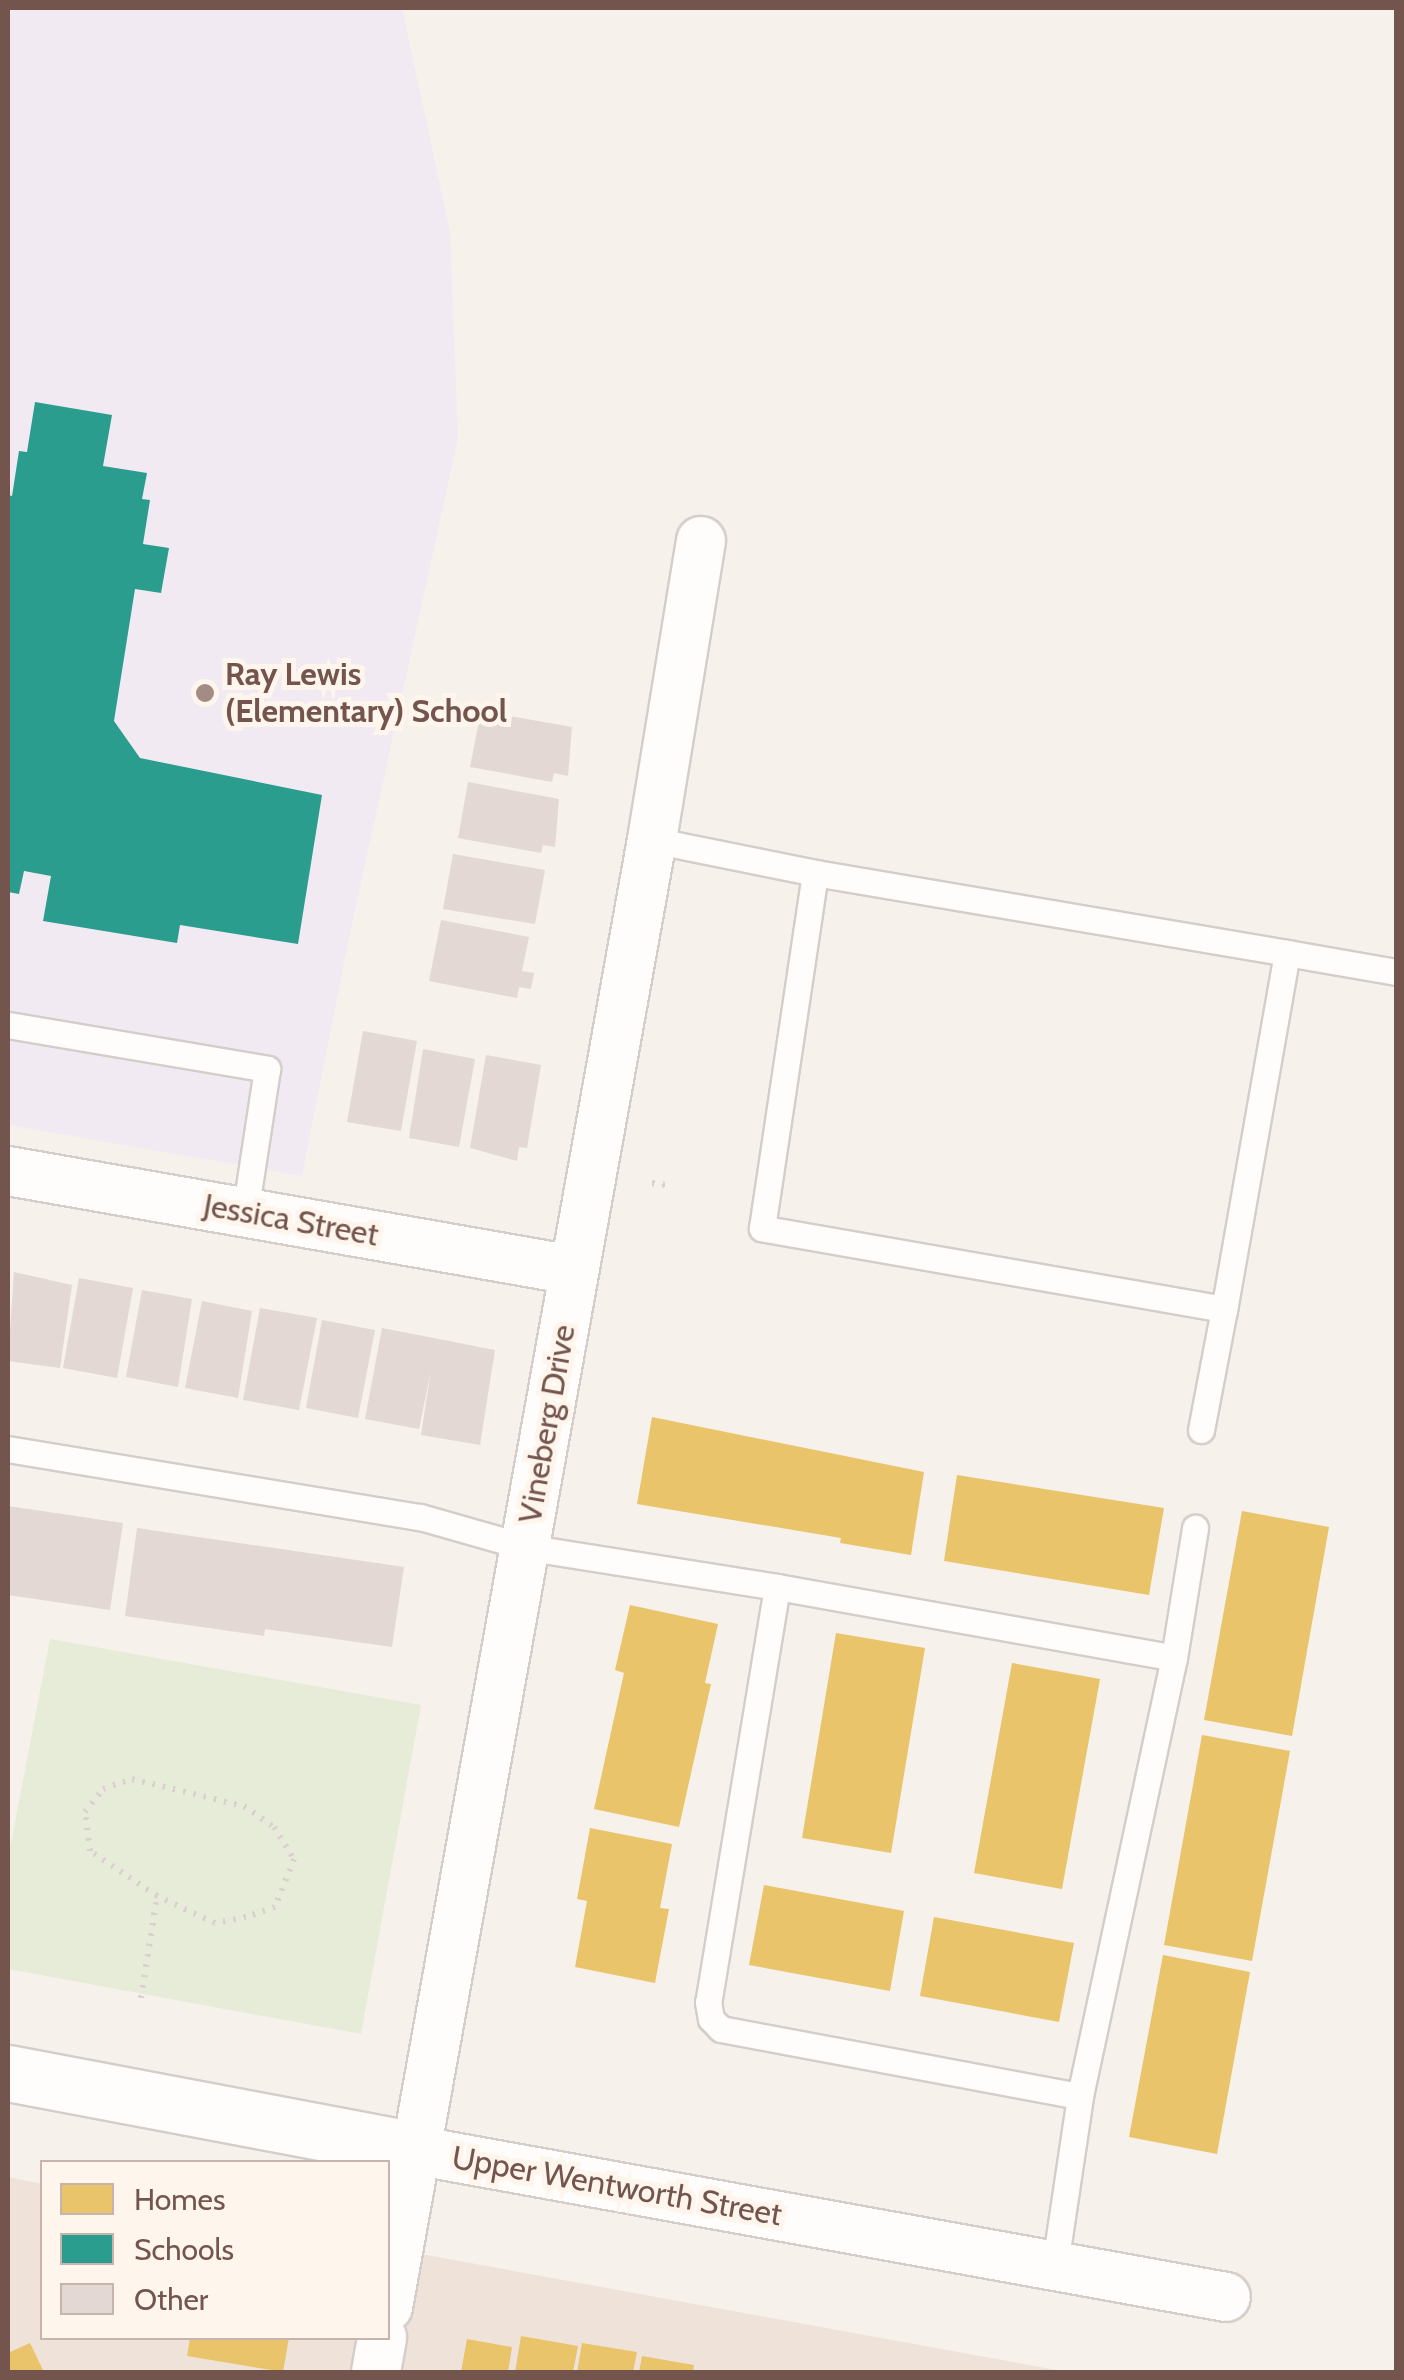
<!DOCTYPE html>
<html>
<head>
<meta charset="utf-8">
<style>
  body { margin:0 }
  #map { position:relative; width:1404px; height:2380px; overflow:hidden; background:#f6f1eb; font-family:Cabin,sans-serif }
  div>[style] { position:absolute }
  .residential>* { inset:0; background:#efe2d9 }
  .education>* { inset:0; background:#f2eaf2 }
  .green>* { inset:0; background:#e6ecd7 }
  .homes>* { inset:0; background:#e9c46a }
  .schools>* { inset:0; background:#2a9d8f }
  .building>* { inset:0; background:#e3d8d3 }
  .path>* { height:6px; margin-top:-3px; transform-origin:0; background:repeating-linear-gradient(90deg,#dad0ce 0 2.5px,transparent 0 10.5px) }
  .roads { filter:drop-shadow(2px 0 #d5cdc9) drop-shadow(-2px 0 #d5cdc9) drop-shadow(0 2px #d5cdc9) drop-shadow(0 -2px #d5cdc9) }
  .service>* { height:25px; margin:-12.5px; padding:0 12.5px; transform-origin:12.5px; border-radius:12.5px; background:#fefdfc }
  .minor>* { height:48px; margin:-24px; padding:0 24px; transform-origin:24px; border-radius:24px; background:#fefdfc }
  .tertiary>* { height:55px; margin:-27.5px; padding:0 27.5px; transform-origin:27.5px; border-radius:27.5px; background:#fefdfc }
  .dots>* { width:28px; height:28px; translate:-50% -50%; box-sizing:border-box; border:5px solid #fef5ed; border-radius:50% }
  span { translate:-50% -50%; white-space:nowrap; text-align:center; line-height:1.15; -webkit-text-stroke:10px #fef5ed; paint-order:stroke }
  .poi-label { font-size:32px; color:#74554d; font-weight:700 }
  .left { translate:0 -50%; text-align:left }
  .street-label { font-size:32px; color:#74554d }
  .frame { position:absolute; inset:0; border:10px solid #74554d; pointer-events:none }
  .legend { position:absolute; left:40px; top:2160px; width:350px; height:180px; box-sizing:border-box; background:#fef5ed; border:2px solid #c7b5ad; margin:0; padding:12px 18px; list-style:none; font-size:30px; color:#74554d }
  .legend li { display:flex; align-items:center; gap:20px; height:50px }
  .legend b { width:50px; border:2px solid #c7b5ad }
</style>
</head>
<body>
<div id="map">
  <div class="residential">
    <div style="clip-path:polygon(8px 2177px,42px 2184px,42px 2338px,388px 2338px,388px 2248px,1067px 2372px,8px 2372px)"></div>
  </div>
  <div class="education">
    <div style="clip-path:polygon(8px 8px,402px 8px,450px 232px,458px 438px,347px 947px,302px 1176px,8px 1125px)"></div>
  </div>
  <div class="green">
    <div style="clip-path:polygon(50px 1639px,421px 1705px,361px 2034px,8px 1969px,8px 1859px)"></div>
  </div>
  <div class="homes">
    <div style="clip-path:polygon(652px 1417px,924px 1472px,911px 1555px,840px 1543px,841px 1538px,637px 1504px)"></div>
    <div style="clip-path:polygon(957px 1475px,1164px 1508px,1149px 1595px,944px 1561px)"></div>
    <div style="clip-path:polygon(1242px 1511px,1329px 1527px,1292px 1736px,1204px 1720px)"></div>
    <div style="clip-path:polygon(630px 1605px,718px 1624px,705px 1683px,711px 1684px,679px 1827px,594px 1809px,624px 1673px,615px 1670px)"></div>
    <div style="clip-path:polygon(836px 1633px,925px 1648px,891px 1853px,802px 1838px)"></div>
    <div style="clip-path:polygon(1012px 1663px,1100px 1679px,1062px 1889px,974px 1873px)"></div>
    <div style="clip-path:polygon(1202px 1735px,1290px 1751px,1252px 1961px,1164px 1945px)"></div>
    <div style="clip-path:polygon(590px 1828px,672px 1844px,660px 1908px,669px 1909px,655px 1983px,575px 1967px,587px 1901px,577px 1899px)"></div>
    <div style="clip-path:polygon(764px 1885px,904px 1911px,890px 1991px,749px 1965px)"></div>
    <div style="clip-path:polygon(934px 1917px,1074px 1943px,1059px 2022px,920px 1996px)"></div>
    <div style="clip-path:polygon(1163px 1955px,1250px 1972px,1217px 2154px,1129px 2137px)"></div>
    <div style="clip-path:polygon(521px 2336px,578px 2346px,573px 2372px,515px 2372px)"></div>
    <div style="clip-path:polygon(190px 2338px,289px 2338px,283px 2372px,187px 2356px)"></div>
    <div style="clip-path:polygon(467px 2339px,512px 2347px,508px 2372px,461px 2372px)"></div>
    <div style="clip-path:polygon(30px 2343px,44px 2372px,8px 2372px,8px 2353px)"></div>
    <div style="clip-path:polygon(582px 2343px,637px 2352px,633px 2372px,577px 2372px)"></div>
    <div style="clip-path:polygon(642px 2356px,694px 2365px,693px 2372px,639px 2372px)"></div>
  </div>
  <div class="schools">
    <div style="clip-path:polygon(35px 402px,112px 415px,103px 466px,147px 473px,142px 499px,150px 500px,143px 544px,169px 548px,161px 593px,135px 589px,114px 721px,140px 758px,322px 795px,298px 944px,180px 925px,177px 943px,43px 921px,51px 876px,24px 871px,19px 894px,8px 892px,8px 495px,12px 496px,19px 451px,27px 452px)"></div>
  </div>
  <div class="building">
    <div style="clip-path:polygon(481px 711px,572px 727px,568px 776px,554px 773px,552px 782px,470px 767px)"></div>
    <div style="clip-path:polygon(468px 782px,559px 799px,555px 847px,543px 845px,541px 853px,458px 838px)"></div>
    <div style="clip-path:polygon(453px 854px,545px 870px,535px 924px,443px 909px)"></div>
    <div style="clip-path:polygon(441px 920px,529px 937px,522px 971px,534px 973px,531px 989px,519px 987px,517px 998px,429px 981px)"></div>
    <div style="clip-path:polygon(363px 1031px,417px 1041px,401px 1131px,347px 1122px)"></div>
    <div style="clip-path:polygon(423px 1049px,475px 1059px,459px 1147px,409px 1138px)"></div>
    <div style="clip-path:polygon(486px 1055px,541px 1065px,527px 1148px,519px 1147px,517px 1161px,470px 1148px)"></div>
    <div style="clip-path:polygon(14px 1272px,72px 1285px,60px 1368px,8px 1361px)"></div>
    <div style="clip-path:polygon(79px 1278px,133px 1288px,117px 1378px,63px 1368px)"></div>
    <div style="clip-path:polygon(142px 1290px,192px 1299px,178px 1387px,126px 1377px)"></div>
    <div style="clip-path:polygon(202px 1301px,252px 1311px,238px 1398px,185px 1388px)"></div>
    <div style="clip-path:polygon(260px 1308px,317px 1318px,299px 1410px,243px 1400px)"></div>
    <div style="clip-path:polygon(322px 1320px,375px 1330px,358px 1418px,306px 1408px)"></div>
    <div style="clip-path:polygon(382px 1328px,495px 1350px,480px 1445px,421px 1435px,431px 1370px,419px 1429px,365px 1419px)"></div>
    <div style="clip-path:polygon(8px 1506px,123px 1523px,110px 1610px,8px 1595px)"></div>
    <div style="clip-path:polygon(137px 1528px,404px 1567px,392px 1647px,265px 1629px,264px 1636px,125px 1616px)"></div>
  </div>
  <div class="path">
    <div style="left:652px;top:1183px;width:14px;rotate:8deg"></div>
    <div style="left:141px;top:1998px;width:103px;rotate:-81.1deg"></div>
    <div style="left:157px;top:1896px;width:81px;rotate:-146.1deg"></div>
    <div style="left:90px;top:1851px;width:39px;rotate:-97deg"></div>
    <div style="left:85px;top:1812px;width:29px;rotate:-52deg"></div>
    <div style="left:103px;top:1789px;width:31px;rotate:-19deg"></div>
    <div style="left:132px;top:1779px;width:115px;rotate:13.6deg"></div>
    <div style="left:244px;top:1806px;width:37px;rotate:35deg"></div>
    <div style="left:274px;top:1827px;width:38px;rotate:58deg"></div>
    <div style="left:294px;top:1859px;width:52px;rotate:111.6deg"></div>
    <div style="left:275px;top:1907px;width:31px;rotate:161deg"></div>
    <div style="left:246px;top:1917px;width:32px;rotate:169deg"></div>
    <div style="left:215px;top:1923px;width:64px;rotate:-155deg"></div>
  </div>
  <div class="roads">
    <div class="service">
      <div style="left:652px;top:840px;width:166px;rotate:11.4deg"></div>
      <div style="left:815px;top:873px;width:479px;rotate:9.6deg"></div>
      <div style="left:1287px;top:953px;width:362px;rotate:100deg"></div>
      <div style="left:1224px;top:1309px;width:469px;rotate:-170.1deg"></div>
      <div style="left:762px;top:1228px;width:359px;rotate:-81.5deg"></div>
      <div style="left:1287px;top:953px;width:111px;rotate:9.9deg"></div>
      <div style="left:8px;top:1025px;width:263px;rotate:9.6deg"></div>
      <div style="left:267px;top:1069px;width:145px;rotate:98.7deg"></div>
      <div style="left:1201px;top:1430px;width:123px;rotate:-79.2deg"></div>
      <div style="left:8px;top:1449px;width:418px;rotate:9.4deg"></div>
      <div style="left:420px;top:1517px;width:109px;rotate:15.9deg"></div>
      <div style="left:525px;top:1547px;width:255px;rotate:9deg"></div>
      <div style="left:777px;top:1587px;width:421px;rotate:99.4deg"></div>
      <div style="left:708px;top:2002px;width:17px;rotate:80deg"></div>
      <div style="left:711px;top:2019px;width:14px;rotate:45deg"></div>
      <div style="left:721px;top:2029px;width:365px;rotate:10.6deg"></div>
      <div style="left:777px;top:1587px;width:403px;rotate:10.1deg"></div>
      <div style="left:1055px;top:2264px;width:170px;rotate:-81.5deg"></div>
      <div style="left:1080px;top:2096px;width:448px;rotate:-77.9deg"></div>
      <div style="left:1174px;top:1658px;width:132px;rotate:-80.8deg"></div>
    </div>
    <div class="minor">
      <div style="left:8px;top:1171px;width:574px;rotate:9.94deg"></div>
      <div style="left:414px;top:2150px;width:825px;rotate:10.26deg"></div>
      <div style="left:388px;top:2307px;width:1491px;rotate:-79.8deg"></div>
      <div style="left:652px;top:840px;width:303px;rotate:-80.7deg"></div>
      <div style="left:376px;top:2372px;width:35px;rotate:-80deg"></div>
    </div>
    <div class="tertiary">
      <div style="left:8px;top:2073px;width:413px;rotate:10.7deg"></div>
    </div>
  </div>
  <div class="dots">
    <div style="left:205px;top:693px;background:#a28c84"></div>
  </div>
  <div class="poi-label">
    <span class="left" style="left:225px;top:693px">Ray Lewis<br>(Elementary) School</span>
  </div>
  <div class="street-label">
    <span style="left:291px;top:1220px;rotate:10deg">Jessica Street</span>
    <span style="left:547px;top:1424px;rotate:-80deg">Vineberg Drive</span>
    <span style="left:617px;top:2186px;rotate:10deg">Upper Wentworth Street</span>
  </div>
  <div class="frame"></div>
  <ul class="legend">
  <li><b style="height:28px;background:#e9c46a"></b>Homes</li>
  <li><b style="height:28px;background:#2a9d8f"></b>Schools</li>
  <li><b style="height:28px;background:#e3d8d3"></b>Other</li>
  </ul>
</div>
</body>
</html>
